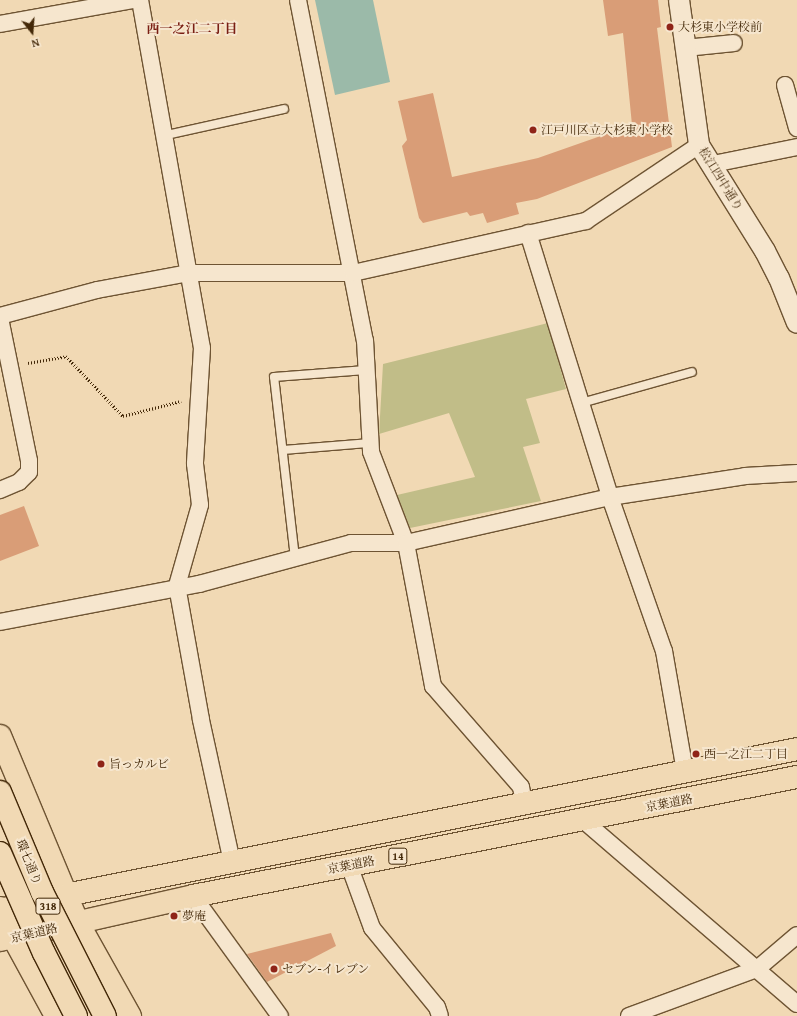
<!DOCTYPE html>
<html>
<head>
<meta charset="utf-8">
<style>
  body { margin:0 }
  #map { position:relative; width:797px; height:1016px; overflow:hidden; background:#f1d9b4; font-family:"Gentium Book Plus","Noto Serif JP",serif }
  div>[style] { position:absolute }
  .green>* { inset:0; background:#c1bd88 }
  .water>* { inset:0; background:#9bbaa9 }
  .building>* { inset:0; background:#d99d77 }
  .path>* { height:2.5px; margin-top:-1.25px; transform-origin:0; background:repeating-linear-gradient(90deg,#432808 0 1px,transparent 0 3px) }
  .roads { filter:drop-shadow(1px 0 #6e5433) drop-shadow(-1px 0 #6e5433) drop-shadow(0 1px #6e5433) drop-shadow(0 -1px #6e5433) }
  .service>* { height:8px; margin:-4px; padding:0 4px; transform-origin:4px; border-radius:4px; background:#f6e6ce }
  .minor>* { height:16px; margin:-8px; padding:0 8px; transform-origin:8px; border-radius:8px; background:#f6e6ce }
  .tertiary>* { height:20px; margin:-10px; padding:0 10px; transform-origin:10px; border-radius:10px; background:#f6e6ce }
  .primary>* { height:22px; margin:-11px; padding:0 11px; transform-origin:11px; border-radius:11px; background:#f1d9b4 }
  .trunk>* { height:22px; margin:-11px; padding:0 11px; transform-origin:11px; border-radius:11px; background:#f1d9b4 }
  .bridges { filter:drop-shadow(1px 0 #432808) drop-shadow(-1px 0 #432808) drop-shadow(0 1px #432808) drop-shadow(0 -1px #432808) }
  .primary-bridge>* { height:22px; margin:-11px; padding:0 11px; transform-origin:11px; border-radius:11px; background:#f1d9b4 }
  .dots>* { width:11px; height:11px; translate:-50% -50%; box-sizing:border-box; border:2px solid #f6e6ce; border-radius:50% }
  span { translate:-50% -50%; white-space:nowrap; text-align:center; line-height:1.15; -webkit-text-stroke:4px #f6e6ce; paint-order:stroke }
  .shield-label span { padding:1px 3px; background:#f6e6ce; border:1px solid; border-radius:3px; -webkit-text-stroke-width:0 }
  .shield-label { font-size:11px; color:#432808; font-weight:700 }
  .poi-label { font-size:12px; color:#432808 }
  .left { translate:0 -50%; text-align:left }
  .street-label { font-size:12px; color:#432808 }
  .neighbourhood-label { font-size:13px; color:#7a1f14; font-weight:700 }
  .north { position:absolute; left:12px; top:12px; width:40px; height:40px; -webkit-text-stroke:3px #f6e6ce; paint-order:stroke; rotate:163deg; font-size:11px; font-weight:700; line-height:16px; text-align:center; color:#432808 }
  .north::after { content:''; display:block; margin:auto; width:14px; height:18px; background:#432808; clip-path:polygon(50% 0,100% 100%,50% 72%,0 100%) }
</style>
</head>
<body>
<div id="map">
  <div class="green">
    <div style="clip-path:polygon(548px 323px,566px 389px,526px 399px,540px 443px,523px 447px,541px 501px,410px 528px,397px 495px,475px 477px,449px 413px,379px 434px,383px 364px)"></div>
  </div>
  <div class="water">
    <div style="clip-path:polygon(315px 0,373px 0,390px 82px,335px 95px)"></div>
  </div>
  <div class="building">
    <div style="clip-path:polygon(603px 0,658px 0,661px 27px,657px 28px,672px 147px,537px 199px,516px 203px,519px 214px,487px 223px,483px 213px,470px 216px,467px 212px,423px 223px,419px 218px,402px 146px,407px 140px,398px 101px,433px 93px,452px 177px,538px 158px,632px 125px,623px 33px,608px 36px)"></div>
    <div style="clip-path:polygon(24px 506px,39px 546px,0 561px,0 515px)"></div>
    <div style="clip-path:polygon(331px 933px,336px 946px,267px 982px,247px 954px)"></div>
  </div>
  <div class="path">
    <div style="left:28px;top:363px;width:39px;rotate:-10deg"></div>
    <div style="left:66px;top:356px;width:83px;rotate:46.5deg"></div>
    <div style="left:123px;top:416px;width:60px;rotate:-14.5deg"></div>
  </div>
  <div class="roads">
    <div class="service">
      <div style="left:162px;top:136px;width:125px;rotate:-12.5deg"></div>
      <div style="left:581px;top:403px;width:115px;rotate:-15.6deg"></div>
      <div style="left:284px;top:450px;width:86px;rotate:-4.7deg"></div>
      <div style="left:295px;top:558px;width:182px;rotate:-96.6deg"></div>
      <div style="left:274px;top:377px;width:92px;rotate:-4.4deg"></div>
    </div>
    <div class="minor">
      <div style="left:140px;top:0;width:353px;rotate:79.9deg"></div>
      <div style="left:202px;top:348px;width:116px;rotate:93.5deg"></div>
      <div style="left:195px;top:464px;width:41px;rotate:83deg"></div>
      <div style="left:200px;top:505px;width:84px;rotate:105.9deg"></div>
      <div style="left:177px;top:586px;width:136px;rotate:79.8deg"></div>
      <div style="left:201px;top:720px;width:145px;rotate:77.7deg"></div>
      <div style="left:298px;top:0;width:347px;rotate:78.9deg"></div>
      <div style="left:365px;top:340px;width:112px;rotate:86.9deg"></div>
      <div style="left:371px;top:452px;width:97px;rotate:69deg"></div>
      <div style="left:406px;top:543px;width:146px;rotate:79.3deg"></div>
      <div style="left:433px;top:686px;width:134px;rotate:48.9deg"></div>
      <div style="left:521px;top:787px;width:16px;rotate:79deg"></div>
      <div style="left:0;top:24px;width:135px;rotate:-10.2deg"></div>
      <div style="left:686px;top:48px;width:48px;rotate:-5.9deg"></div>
      <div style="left:785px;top:85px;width:45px;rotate:74.4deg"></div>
      <div style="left:713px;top:164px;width:86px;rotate:-11.4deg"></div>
      <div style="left:528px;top:233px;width:276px;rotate:72.7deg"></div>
      <div style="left:610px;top:497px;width:163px;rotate:70.7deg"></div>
      <div style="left:664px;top:651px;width:122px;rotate:80.1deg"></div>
      <div style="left:0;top:316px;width:100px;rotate:-15deg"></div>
      <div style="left:97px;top:290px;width:94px;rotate:-10.5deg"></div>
      <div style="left:189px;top:273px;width:164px"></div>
      <div style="left:353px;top:273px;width:239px;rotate:-12.6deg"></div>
      <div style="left:586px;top:221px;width:136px;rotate:-33.9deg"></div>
      <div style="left:0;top:318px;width:146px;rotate:78.5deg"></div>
      <div style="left:29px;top:461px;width:11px;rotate:90deg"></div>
      <div style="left:29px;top:472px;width:14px;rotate:135deg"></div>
      <div style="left:19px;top:482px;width:21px;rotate:157deg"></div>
      <div style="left:0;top:622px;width:203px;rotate:-10.8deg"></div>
      <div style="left:199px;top:584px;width:157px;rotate:-15.1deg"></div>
      <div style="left:351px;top:543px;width:55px"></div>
      <div style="left:406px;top:543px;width:209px;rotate:-12.7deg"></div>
      <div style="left:610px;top:497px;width:137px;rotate:-8.8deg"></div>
      <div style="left:745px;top:476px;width:52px;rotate:-3.3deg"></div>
      <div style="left:583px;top:820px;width:282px;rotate:40.7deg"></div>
      <div style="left:349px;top:865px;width:67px;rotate:69.9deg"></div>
      <div style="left:372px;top:928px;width:102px;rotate:50.6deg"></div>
      <div style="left:437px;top:1007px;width:9px;rotate:72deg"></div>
      <div style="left:193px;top:896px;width:148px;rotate:54.1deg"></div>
      <div style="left:629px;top:1016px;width:136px;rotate:-20.2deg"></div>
      <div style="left:757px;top:969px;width:52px;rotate:-40.4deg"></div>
    </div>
    <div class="tertiary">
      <div style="left:679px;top:0;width:146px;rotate:82.1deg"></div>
      <div style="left:699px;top:145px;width:125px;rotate:58.1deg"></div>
      <div style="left:765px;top:251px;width:30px;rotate:63deg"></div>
      <div style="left:779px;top:278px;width:48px;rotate:68.2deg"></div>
    </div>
    <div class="primary">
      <div style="left:0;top:736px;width:203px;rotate:67.4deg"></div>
      <div style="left:78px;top:923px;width:107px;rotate:60.8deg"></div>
      <div style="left:0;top:908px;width:32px;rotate:66deg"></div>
      <div style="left:13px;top:937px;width:90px;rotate:61.4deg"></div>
    </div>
    <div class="trunk">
      <div style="left:0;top:910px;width:68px;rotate:-12.8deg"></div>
      <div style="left:66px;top:895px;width:745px;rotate:-11.29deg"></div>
      <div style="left:0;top:940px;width:198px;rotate:-12.8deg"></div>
      <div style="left:193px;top:896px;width:616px;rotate:-11.15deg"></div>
    </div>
  </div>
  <div class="bridges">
    <div class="primary-bridge">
      <div style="left:0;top:792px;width:108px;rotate:67.2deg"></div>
      <div style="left:42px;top:892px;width:139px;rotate:63.1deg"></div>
      <div style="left:0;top:853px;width:109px;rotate:66.3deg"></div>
      <div style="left:44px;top:953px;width:71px;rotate:63.1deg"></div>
    </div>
  </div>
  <div class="dots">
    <div style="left:670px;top:27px;background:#8f2418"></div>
    <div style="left:533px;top:130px;background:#8f2418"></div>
    <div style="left:696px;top:754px;background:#8f2418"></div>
    <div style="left:101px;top:764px;background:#8f2418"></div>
    <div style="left:174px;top:916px;background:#8f2418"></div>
    <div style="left:274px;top:969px;background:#8f2418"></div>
  </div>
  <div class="shield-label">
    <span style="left:398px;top:856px">14</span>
    <span style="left:48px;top:906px">318</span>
  </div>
  <div class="poi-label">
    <span class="left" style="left:678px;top:27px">大杉東小学校前</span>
    <span class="left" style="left:541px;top:130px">江戸川区立大杉東小学校</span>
    <span class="left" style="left:704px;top:754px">西一之江二丁目</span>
    <span class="left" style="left:109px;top:764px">旨っカルビ</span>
    <span class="left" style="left:182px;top:916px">夢庵</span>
    <span class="left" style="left:282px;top:969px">セブン-イレブン</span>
  </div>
  <div class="street-label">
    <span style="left:721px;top:179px;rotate:58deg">松江四中通り</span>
    <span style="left:669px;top:803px;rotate:-11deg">京葉道路</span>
    <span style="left:29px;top:862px;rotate:68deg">環七通り</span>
    <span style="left:351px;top:865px;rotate:-11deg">京葉道路</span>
    <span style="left:34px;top:933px;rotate:-13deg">京葉道路</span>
  </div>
  <div class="neighbourhood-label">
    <span style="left:192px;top:29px">西一之江二丁目</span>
  </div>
  <div class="north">N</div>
</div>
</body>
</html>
